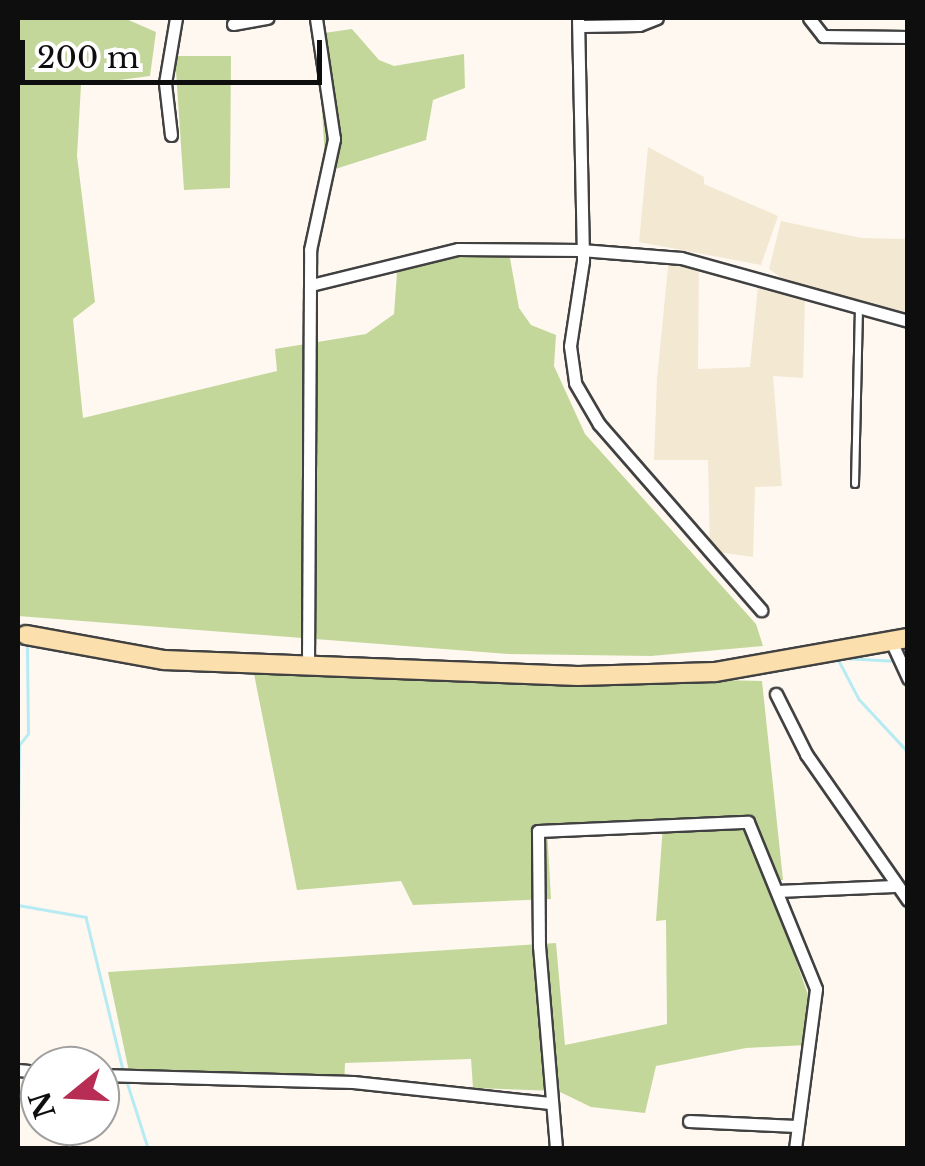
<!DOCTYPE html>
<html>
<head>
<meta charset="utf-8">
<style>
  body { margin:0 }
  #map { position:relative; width:925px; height:1166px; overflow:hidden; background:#fef8f0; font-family:"Libre Baskerville",serif }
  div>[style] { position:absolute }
  .farmland>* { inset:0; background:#f3e8d1 }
  .forest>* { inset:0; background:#c4d79b }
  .stream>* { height:2.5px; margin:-1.25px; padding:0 1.25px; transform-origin:1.25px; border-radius:1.25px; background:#b7ebf3 }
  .roads { filter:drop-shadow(2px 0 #414141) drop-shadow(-2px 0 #414141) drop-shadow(0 2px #414141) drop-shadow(0 -2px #414141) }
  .lane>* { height:6px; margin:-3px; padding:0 3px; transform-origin:3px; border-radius:3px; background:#fff }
  .street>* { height:11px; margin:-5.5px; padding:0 5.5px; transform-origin:5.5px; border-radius:5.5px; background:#fff }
  .secondary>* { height:18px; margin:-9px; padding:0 9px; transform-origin:9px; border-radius:9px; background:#fbe0ae }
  span { translate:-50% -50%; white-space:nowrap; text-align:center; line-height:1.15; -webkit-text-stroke:10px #fff; paint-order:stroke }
  .frame { position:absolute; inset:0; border:20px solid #0e0e0e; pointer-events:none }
  .north { position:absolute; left:20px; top:1046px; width:100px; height:100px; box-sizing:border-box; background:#fff; border:2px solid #9f9f9f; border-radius:50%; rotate:252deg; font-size:28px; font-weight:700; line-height:40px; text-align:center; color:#0e0e0e }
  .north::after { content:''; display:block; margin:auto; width:35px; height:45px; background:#b72d54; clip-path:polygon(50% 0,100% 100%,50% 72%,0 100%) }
  .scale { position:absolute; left:20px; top:40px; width:302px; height:45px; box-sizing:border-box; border:5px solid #0e0e0e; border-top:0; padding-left:12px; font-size:30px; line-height:35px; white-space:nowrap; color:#0e0e0e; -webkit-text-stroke:8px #fff; paint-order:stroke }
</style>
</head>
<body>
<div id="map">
  <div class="farmland">
    <div style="clip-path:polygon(648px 147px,704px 177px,704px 184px,778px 216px,761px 265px,639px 242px)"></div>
    <div style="clip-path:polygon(781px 221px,861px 238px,907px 239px,907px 320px,805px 295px,803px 378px,773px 376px,782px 486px,755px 487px,753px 557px,710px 551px,708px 460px,654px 460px,657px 379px,669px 257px,699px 262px,698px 369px,750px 367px,759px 276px,800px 291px,769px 269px)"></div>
  </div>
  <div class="forest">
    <div style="clip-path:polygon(18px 18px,124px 18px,156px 32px,150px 76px,81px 85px,77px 156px,95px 302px,73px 319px,83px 418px,277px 371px,275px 349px,366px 334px,394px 314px,398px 259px,470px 242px,507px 242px,519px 308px,531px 325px,556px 335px,554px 366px,585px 434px,756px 624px,763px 646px,651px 656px,508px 654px,18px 616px)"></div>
    <div style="clip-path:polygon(352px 29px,379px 60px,394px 66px,464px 54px,465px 88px,433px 100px,426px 140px,326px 172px,317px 34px)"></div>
    <div style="clip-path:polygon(175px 56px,231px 56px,230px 188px,184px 190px)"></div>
    <div style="clip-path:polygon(253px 669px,762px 681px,783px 880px,768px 881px,817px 1020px,807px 1045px,746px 1048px,656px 1066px,645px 1113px,591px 1107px,558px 1091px,473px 1088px,471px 1059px,345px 1063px,344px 1086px,131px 1081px,108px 972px,556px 943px,565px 1045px,667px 1024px,666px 920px,656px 921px,663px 825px,547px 827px,551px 899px,413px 905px,401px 881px,297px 890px)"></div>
  </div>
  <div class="stream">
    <div style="left:18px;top:645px;width:12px"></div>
    <div style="left:844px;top:658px;width:52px;rotate:3.3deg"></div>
    <div style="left:838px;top:659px;width:45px;rotate:62.3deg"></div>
    <div style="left:859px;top:699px;width:72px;rotate:47.2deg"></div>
    <div style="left:756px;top:674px;width:47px;rotate:-9.9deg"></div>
    <div style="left:18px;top:824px;width:79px;rotate:-89.3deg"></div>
    <div style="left:19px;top:745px;width:14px;rotate:-51deg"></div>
    <div style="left:28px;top:734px;width:88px;rotate:-90.7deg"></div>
    <div style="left:18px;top:905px;width:69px;rotate:10deg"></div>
    <div style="left:86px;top:917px;width:157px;rotate:76.4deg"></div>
    <div style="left:127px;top:1082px;width:69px;rotate:72.3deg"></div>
  </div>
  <div class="roads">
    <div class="lane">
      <div style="left:855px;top:484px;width:175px;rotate:-88.7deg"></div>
    </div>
    <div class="street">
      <div style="left:578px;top:18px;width:243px;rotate:88.8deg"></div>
      <div style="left:583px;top:261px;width:86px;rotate:98.7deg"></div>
      <div style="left:570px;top:346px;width:37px;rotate:82deg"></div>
      <div style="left:575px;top:383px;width:48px;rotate:59.7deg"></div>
      <div style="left:599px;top:424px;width:247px;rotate:48.9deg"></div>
      <div style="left:809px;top:18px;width:23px;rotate:52deg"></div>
      <div style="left:823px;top:36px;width:85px;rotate:0.7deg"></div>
      <div style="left:233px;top:24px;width:35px;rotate:-10deg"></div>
      <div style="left:582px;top:26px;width:57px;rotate:-1deg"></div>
      <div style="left:639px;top:25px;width:19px;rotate:-21deg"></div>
      <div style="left:171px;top:135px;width:52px;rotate:-96.6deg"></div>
      <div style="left:165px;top:83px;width:66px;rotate:-80.4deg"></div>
      <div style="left:311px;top:285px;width:151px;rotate:-13.8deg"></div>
      <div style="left:458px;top:249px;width:123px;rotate:0.5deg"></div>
      <div style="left:581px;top:250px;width:100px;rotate:4.6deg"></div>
      <div style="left:681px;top:258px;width:236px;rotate:15.5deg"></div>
      <div style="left:891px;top:641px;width:41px;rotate:65.3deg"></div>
      <div style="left:308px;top:664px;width:414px;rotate:-89.7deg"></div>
      <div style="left:310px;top:250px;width:114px;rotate:-77.8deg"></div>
      <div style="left:334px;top:139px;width:122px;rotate:-98.5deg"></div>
      <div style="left:776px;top:694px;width:67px;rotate:63.4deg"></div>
      <div style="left:806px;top:754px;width:178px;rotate:55.1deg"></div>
      <div style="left:777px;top:891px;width:117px;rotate:-2.4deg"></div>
      <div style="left:18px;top:1070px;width:22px;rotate:5deg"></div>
      <div style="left:100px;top:1075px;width:253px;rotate:1.6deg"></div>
      <div style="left:353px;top:1082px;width:198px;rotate:6.1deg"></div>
      <div style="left:689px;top:1121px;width:107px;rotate:2.7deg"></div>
      <div style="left:556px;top:1148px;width:203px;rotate:-94.8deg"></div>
      <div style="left:539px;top:946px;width:115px;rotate:-90.5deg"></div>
      <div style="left:538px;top:831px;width:210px;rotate:-2.5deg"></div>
      <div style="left:748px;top:822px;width:180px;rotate:67.8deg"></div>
      <div style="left:816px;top:989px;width:160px;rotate:97.5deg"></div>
    </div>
    <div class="secondary">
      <div style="left:26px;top:635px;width:140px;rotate:10.3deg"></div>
      <div style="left:164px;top:660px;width:414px;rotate:2.2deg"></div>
      <div style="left:578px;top:676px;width:137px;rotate:-1.7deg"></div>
      <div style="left:715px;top:672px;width:196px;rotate:-10deg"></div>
    </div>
  </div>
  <div class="frame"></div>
  <div class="north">N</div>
  <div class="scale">200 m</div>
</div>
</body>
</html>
